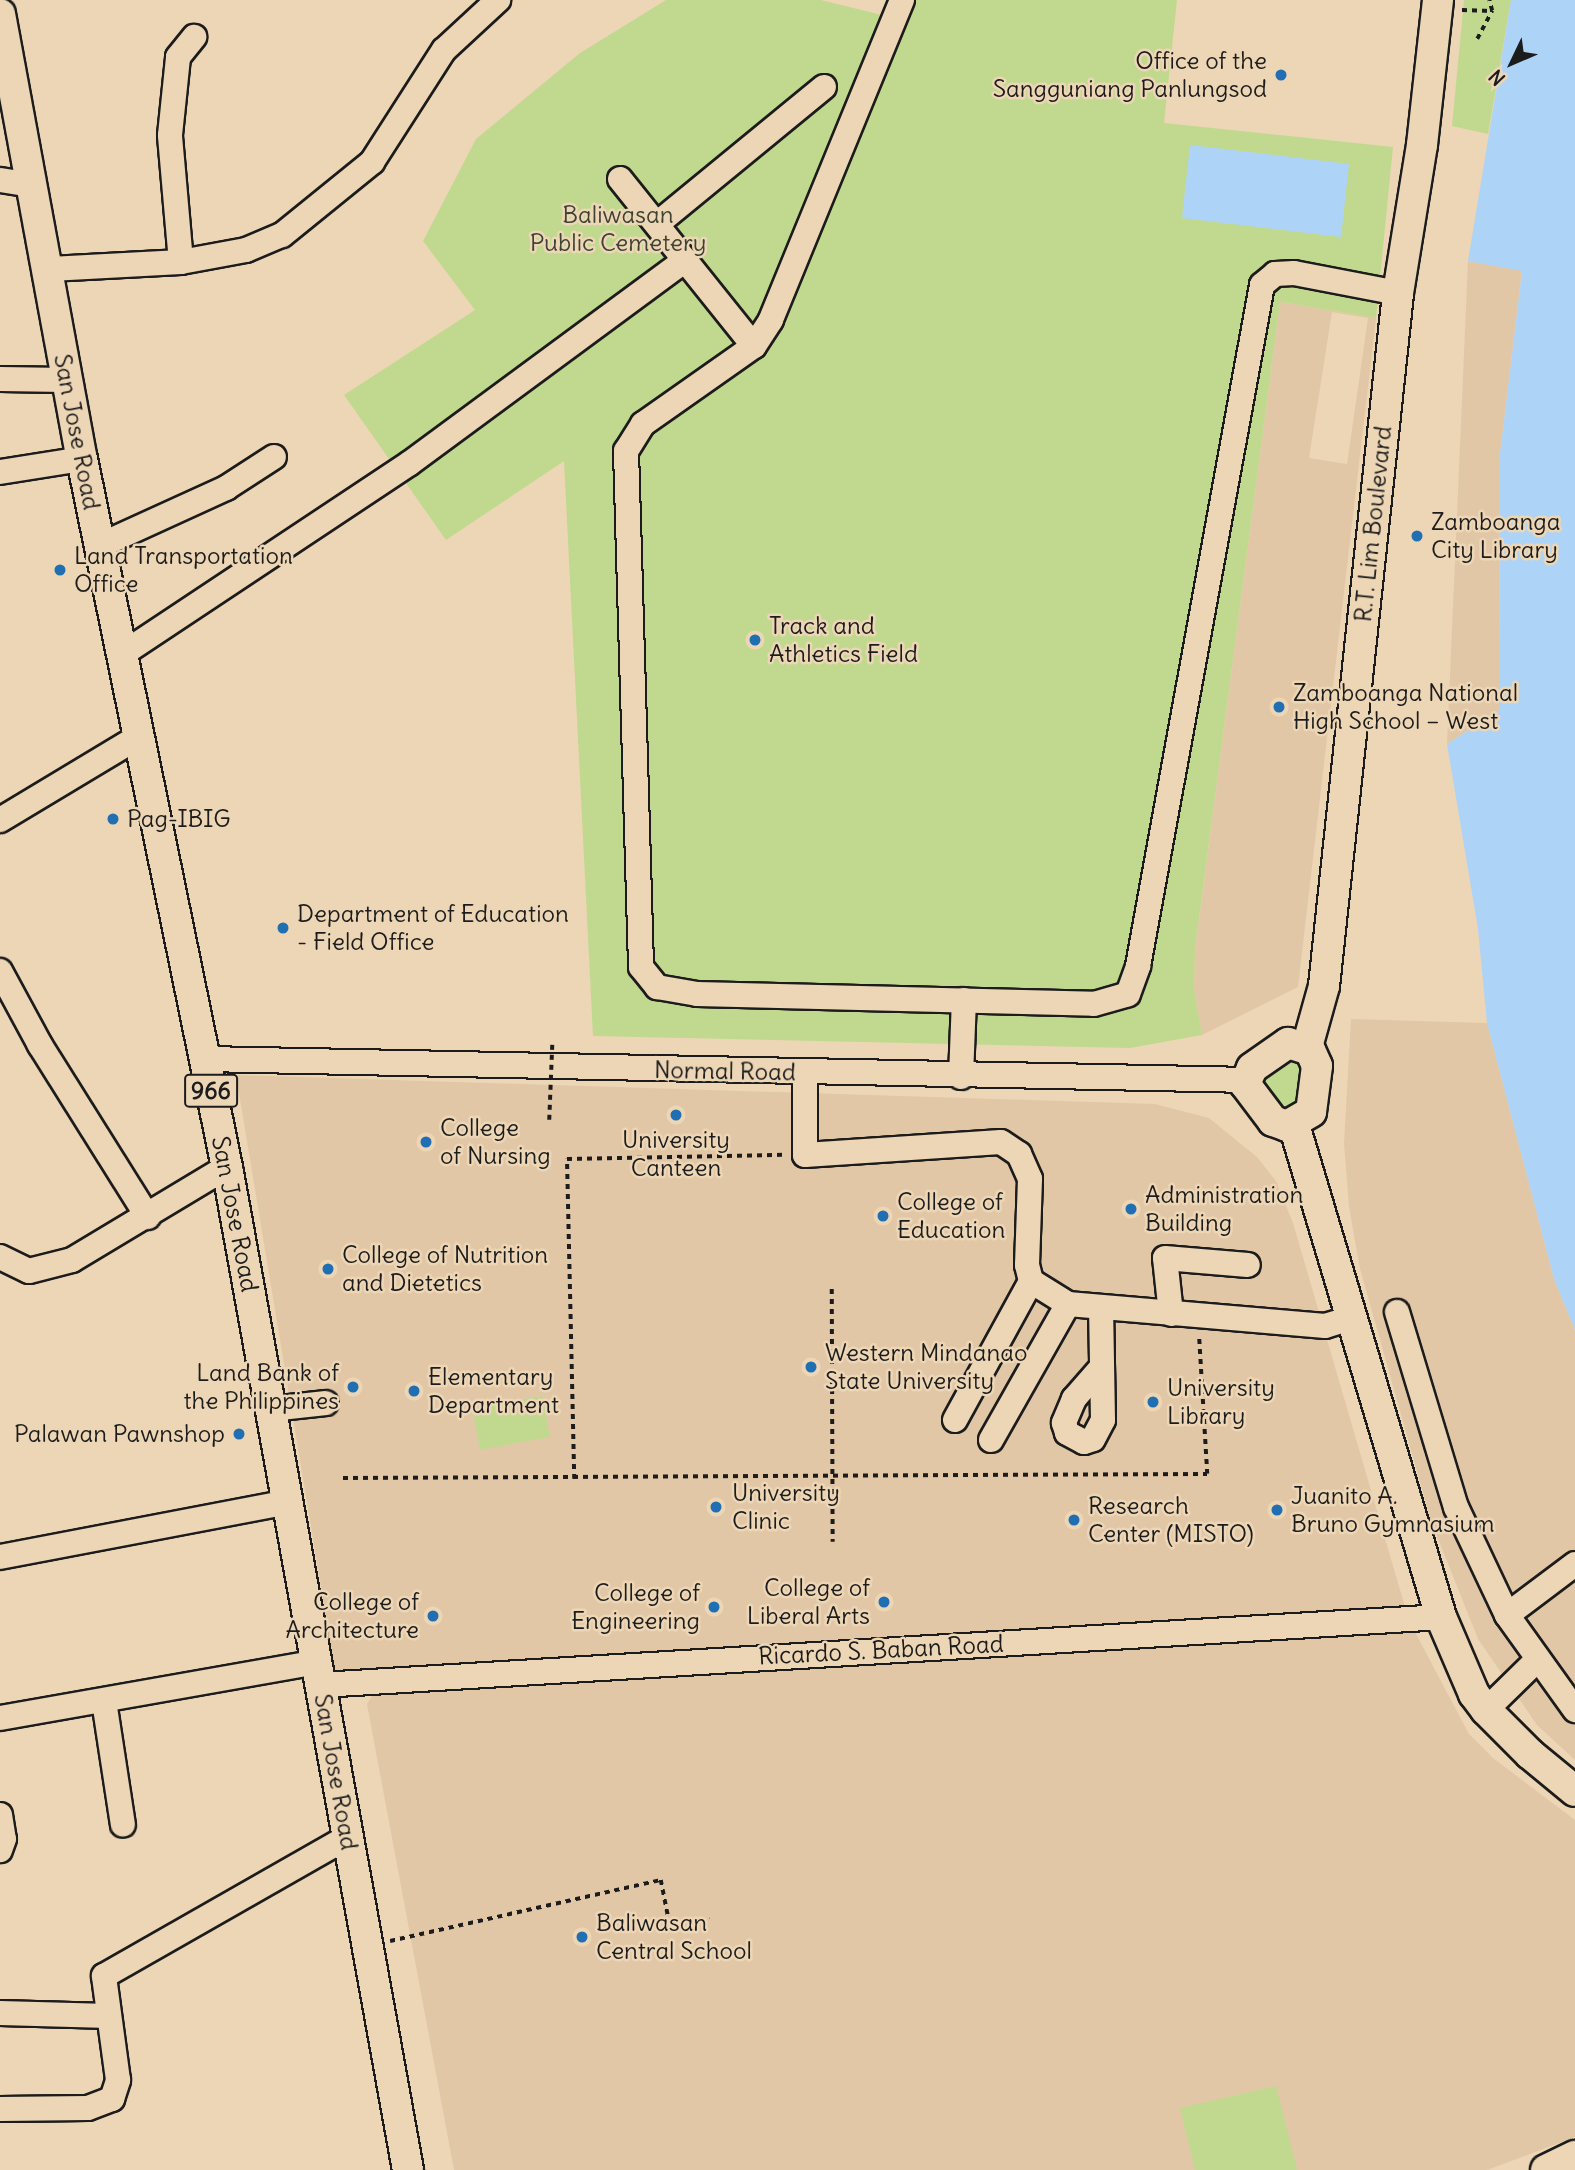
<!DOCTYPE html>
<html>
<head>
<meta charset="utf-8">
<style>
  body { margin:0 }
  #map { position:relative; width:1575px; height:2170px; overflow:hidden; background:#edd6b5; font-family:Delius,sans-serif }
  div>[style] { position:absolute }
  .built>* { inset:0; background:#e2c7a7 }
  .green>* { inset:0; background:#c0d98f }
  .water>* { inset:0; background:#add4f7 }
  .path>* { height:3.5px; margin-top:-1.75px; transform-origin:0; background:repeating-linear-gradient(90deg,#1c1c1c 0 5px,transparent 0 10px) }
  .roads { filter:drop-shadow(2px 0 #1c1c1c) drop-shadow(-2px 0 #1c1c1c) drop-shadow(0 2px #1c1c1c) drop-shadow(0 -2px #1c1c1c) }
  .minor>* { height:24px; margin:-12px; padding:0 12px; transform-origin:12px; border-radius:12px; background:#edd6b5 }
  .major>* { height:30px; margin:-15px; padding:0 15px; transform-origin:15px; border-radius:15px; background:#edd6b5 }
  .path-bridge>* { height:3.5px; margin-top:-1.75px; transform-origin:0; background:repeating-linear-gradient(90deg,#1c1c1c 0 5px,transparent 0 10px) }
  .dots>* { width:19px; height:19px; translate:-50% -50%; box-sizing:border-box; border:4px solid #edd6b5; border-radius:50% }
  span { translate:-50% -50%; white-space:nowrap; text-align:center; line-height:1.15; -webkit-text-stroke:5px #edd6b5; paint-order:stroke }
  .shield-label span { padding:2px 5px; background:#edd6b5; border:2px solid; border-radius:5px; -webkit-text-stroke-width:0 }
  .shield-label { font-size:23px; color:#1c1c1c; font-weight:700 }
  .poi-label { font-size:24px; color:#1c1c1c }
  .right { translate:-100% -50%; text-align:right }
  .left { translate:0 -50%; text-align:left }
  .park-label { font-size:24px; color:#3d4233 }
  .street-label { font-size:24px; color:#1c1c1c }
  .north { position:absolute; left:1477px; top:28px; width:70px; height:70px; -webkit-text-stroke:5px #edd6b5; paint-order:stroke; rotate:226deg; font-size:19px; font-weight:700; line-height:28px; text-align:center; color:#1c1c1c }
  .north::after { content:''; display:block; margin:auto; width:24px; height:32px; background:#1c1c1c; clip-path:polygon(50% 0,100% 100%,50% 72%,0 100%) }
</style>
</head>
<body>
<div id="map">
  <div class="built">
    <div style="clip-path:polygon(1468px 261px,1522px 270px,1499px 462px,1500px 710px,1447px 744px)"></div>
    <div style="clip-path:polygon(evenodd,1280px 302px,1376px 318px,1298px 987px,1202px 1035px,1194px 989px,1195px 950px,1280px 302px,1332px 312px,1368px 318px,1347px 464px,1309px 458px,1332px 312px)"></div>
    <div style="clip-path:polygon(1351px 1019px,1487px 1023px,1554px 1279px,1575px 1330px,1575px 1760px,1537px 1725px,1478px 1639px,1431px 1521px,1360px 1269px,1349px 1207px,1344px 1143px)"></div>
    <div style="clip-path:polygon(236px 1075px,1155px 1104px,1209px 1118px,1257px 1157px,1276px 1181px,1293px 1223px,1405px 1607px,335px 1671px)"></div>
    <div style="clip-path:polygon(1415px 1632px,1469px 1734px,1493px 1758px,1575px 1820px,1575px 2137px,1487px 2170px,454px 2170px,367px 1704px,372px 1696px)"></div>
  </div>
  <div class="green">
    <div style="clip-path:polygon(666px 0,821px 0,886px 16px,893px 0,1177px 0,1164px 123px,1393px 147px,1376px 318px,1280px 302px,1195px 949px,1194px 989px,1202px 1035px,1130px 1048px,593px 1036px,564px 461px,446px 540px,344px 395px,475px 310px,423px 241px,476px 139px,580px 53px)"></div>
    <div style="clip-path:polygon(1464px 0,1511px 0,1488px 134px,1452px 126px)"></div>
    <div style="clip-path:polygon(1290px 1058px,1303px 1063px,1299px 1104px,1286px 1111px,1262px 1086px,1262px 1079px)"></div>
    <div style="clip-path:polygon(542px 1396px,550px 1437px,480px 1450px,472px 1408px)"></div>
    <div style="clip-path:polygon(1276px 2086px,1297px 2170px,1195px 2170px,1180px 2108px)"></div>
  </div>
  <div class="water">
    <div style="clip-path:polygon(1511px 0,1575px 0,1575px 1330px,1554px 1279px,1487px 1023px,1478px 929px,1447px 744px,1500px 710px,1499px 462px,1522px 271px,1468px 261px)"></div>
    <div style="clip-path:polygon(1190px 145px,1349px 164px,1341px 237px,1182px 218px)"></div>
  </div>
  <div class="path">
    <div style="left:1462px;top:10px;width:30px;rotate:2deg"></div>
    <div style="left:1492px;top:11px;width:11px;rotate:-105deg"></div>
    <div style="left:1477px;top:39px;width:32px;rotate:-62deg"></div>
    <div style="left:832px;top:1289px;width:253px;rotate:89.8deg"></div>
    <div style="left:343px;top:1478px;width:864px;rotate:-0.27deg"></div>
    <div style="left:1207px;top:1474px;width:135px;rotate:-93.4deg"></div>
    <div style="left:574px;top:1479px;width:320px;rotate:-91.3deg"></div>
    <div style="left:567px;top:1159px;width:217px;rotate:-1.1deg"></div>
    <div style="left:390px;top:1941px;width:278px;rotate:-12.7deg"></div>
    <div style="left:661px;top:1880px;width:47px;rotate:78.9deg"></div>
    <div style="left:670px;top:1926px;width:40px;rotate:-10deg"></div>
  </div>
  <div class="roads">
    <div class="minor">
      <div style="left:902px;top:0;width:346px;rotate:112.3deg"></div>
      <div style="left:771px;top:320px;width:31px;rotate:123deg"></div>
      <div style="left:754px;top:346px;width:136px;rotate:144.9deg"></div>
      <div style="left:643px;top:424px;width:32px;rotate:122deg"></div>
      <div style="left:626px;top:451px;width:516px;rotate:88.33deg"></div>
      <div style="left:641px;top:967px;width:26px;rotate:51deg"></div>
      <div style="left:657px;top:987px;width:41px;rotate:9.9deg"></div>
      <div style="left:697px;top:994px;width:397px;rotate:1.4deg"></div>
      <div style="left:1094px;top:1004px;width:35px;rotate:-16deg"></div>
      <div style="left:1128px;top:994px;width:30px;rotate:-70deg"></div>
      <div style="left:1138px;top:966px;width:692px;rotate:-79.68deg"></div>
      <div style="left:1262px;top:285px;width:17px;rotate:-40deg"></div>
      <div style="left:1275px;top:274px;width:19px;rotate:-3deg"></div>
      <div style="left:1294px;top:273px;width:106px;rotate:10.9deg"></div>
      <div style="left:620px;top:179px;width:214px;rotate:51.3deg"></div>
      <div style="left:0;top:180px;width:32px;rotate:9deg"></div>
      <div style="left:657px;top:224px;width:216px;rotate:-39.4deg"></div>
      <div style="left:181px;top:262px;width:127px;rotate:-95deg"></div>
      <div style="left:170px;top:135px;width:78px;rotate:-84.1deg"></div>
      <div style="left:178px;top:57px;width:26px;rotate:-51deg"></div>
      <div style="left:50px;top:269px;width:131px;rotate:-3.1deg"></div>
      <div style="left:181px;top:262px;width:66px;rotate:-10.5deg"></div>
      <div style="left:246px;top:250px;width:39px;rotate:-23deg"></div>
      <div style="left:282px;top:235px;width:116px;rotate:-39deg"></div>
      <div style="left:372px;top:162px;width:133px;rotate:-57.3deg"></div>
      <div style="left:444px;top:50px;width:74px;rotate:-42.8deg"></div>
      <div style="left:0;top:379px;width:66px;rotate:0.9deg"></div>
      <div style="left:0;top:472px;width:83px;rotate:-9deg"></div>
      <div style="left:99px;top:546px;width:140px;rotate:-24.5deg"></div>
      <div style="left:226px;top:488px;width:57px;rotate:-32.9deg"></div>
      <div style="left:121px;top:655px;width:347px;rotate:-33.6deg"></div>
      <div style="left:410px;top:463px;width:342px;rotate:-36.4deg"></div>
      <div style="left:0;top:820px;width:161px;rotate:-31deg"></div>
      <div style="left:0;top:971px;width:84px;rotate:61.6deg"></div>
      <div style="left:40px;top:1045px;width:203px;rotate:57.9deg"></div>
      <div style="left:204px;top:1059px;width:1042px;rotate:1.15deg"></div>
      <div style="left:805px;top:1073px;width:82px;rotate:90deg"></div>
      <div style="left:805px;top:1155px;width:196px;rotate:-3.8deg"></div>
      <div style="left:1001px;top:1142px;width:22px;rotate:34deg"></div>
      <div style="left:1019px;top:1154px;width:27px;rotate:66deg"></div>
      <div style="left:1030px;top:1179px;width:86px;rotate:92deg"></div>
      <div style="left:1027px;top:1265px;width:16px;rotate:76deg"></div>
      <div style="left:1031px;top:1281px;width:44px;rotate:31.9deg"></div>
      <div style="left:1068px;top:1304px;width:258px;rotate:4.9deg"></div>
      <div style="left:1325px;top:1326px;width:27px;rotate:-17deg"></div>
      <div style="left:961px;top:1077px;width:77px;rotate:-87.8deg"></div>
      <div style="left:0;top:1257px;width:32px;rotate:26deg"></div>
      <div style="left:29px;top:1271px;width:44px;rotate:-14.3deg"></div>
      <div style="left:72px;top:1260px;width:181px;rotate:-31deg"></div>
      <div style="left:1397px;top:1312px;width:204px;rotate:73.2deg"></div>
      <div style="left:1456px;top:1507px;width:119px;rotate:64.7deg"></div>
      <div style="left:1171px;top:1314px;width:56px;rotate:-96.1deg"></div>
      <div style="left:1165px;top:1258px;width:83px;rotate:4.8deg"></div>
      <div style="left:1100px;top:1369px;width:40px;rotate:131deg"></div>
      <div style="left:1074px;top:1399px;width:26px;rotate:113deg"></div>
      <div style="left:1064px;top:1423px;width:10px;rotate:73deg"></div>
      <div style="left:1067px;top:1433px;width:19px;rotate:28deg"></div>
      <div style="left:1084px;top:1442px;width:9px;rotate:-18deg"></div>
      <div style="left:1093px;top:1439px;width:21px;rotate:-62deg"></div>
      <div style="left:1103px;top:1420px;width:112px;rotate:-91deg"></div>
      <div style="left:271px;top:1409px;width:55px;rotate:-6.2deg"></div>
      <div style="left:955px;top:1420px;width:158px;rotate:-61.3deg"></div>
      <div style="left:991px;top:1440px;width:156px;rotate:-60.5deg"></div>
      <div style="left:0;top:1557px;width:293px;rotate:-10.8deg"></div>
      <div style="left:1575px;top:1564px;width:85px;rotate:143.1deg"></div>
      <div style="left:1507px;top:1615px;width:117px;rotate:54.4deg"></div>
      <div style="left:321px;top:1685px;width:1122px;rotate:-3.47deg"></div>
      <div style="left:104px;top:1701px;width:125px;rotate:81.3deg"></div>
      <div style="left:1486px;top:1710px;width:70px;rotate:-44.4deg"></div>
      <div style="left:0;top:1718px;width:322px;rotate:-10deg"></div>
      <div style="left:0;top:1815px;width:24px;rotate:81deg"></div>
      <div style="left:4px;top:1839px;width:12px;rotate:110deg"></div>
      <div style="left:0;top:2013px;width:109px;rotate:1.6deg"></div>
      <div style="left:0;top:2109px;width:88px;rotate:-0.7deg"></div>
      <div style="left:88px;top:2108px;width:26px;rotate:-21deg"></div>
      <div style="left:112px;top:2099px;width:20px;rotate:-72deg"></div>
      <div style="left:118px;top:2080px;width:105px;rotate:-97.7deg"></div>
      <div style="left:104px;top:1976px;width:281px;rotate:-29.7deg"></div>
    </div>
    <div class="major">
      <div style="left:0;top:14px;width:452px;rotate:79.6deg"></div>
      <div style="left:82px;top:459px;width:723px;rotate:78.43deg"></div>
      <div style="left:227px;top:1167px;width:1019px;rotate:79.77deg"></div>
      <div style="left:1288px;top:1043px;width:23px;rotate:18deg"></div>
      <div style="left:1310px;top:1050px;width:17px;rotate:66deg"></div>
      <div style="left:1317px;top:1066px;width:46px;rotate:97.4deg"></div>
      <div style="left:1311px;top:1112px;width:28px;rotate:150deg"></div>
      <div style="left:1287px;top:1126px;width:15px;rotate:-160deg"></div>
      <div style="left:1273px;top:1121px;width:46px;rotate:-127.1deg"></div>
      <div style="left:1245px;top:1084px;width:17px;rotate:-66deg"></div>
      <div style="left:1252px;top:1068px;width:44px;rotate:-34.8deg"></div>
      <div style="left:1307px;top:1047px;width:63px;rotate:-74.4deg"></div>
      <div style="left:1324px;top:986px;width:697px;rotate:-83.9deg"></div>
      <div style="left:1398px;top:293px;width:150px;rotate:-80.8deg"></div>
      <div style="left:1422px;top:145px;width:146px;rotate:-83.7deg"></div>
      <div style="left:1294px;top:1125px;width:513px;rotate:73.36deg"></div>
      <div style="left:1441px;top:1617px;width:84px;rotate:66.8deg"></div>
      <div style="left:1474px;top:1694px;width:20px;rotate:53deg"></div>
      <div style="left:1486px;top:1710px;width:62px;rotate:45deg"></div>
      <div style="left:1530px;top:1754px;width:58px;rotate:39.4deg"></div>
      <div style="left:1546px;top:2170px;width:32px;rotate:-26deg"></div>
    </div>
  </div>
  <div class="path-bridge">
    <div style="left:549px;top:1120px;width:76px;rotate:-87.7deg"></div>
  </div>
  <div class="dots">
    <div style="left:1281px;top:75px;background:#1f6fb2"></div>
    <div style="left:1417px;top:536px;background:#1f6fb2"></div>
    <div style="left:60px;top:570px;background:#1f6fb2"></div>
    <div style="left:755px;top:640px;background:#1f6fb2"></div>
    <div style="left:1279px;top:707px;background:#1f6fb2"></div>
    <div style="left:113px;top:819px;background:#1f6fb2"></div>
    <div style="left:283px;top:928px;background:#1f6fb2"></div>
    <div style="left:676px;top:1115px;background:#1f6fb2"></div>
    <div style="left:426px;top:1142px;background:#1f6fb2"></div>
    <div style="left:1131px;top:1209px;background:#1f6fb2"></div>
    <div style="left:883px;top:1216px;background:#1f6fb2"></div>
    <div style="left:328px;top:1269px;background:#1f6fb2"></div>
    <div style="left:811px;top:1367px;background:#1f6fb2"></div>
    <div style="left:353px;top:1387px;background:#1f6fb2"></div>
    <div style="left:414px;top:1391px;background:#1f6fb2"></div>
    <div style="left:1153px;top:1402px;background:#1f6fb2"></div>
    <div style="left:239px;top:1434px;background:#1f6fb2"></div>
    <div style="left:716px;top:1507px;background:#1f6fb2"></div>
    <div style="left:1277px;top:1510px;background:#1f6fb2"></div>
    <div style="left:1074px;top:1520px;background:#1f6fb2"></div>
    <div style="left:884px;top:1602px;background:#1f6fb2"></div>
    <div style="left:714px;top:1607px;background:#1f6fb2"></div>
    <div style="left:433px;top:1616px;background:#1f6fb2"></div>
    <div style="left:582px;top:1937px;background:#1f6fb2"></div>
  </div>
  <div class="shield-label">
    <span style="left:211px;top:1091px">966</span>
  </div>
  <div class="poi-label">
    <span class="right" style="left:1267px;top:75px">Office of the<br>Sangguniang Panlungsod</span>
    <span class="left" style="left:1431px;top:536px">Zamboanga<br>City Library</span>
    <span class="left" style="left:74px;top:570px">Land Transportation<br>Office</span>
    <span class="left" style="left:769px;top:640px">Track and<br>Athletics Field</span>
    <span class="left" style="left:1293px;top:707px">Zamboanga National<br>High School – West</span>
    <span class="left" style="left:127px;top:819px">Pag-IBIG</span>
    <span class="left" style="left:297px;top:928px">Department of Education<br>- Field Office</span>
    <span class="left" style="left:440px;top:1142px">College<br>of Nursing</span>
    <span style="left:676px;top:1154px">University<br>Canteen</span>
    <span class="left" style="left:1145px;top:1209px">Administration<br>Building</span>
    <span class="left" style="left:897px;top:1216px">College of<br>Education</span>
    <span class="left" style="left:342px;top:1269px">College of Nutrition<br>and Dietetics</span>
    <span class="left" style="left:825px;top:1367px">Western Mindanao<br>State University</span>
    <span class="right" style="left:339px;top:1387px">Land Bank of<br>the Philippines</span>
    <span class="left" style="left:428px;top:1391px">Elementary<br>Department</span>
    <span class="left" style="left:1167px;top:1402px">University<br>Library</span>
    <span class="right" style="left:225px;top:1434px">Palawan Pawnshop</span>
    <span class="left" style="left:732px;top:1507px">University<br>Clinic</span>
    <span class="left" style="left:1291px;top:1510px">Juanito A.<br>Bruno Gymnasium</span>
    <span class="left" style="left:1088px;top:1520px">Research<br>Center (MISTO)</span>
    <span class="right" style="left:870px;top:1602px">College of<br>Liberal Arts</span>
    <span class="right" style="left:700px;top:1607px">College of<br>Engineering</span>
    <span class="right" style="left:419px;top:1616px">College of<br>Architecture</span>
    <span class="left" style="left:596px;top:1937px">Baliwasan<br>Central School</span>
  </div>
  <div class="park-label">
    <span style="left:618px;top:229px">Baliwasan<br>Public Cemetery</span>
  </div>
  <div class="street-label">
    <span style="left:77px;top:432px;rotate:79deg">San Jose Road</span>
    <span style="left:1373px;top:524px;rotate:-84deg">R.T. Lim Boulevard</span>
    <span style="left:725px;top:1071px;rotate:1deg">Normal Road</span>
    <span style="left:235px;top:1214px;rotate:79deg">San Jose Road</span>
    <span style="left:881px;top:1650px;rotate:-3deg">Ricardo S. Baban Road</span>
    <span style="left:336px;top:1772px;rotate:80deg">San Jose Road</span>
  </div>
  <div class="north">N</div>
</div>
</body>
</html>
